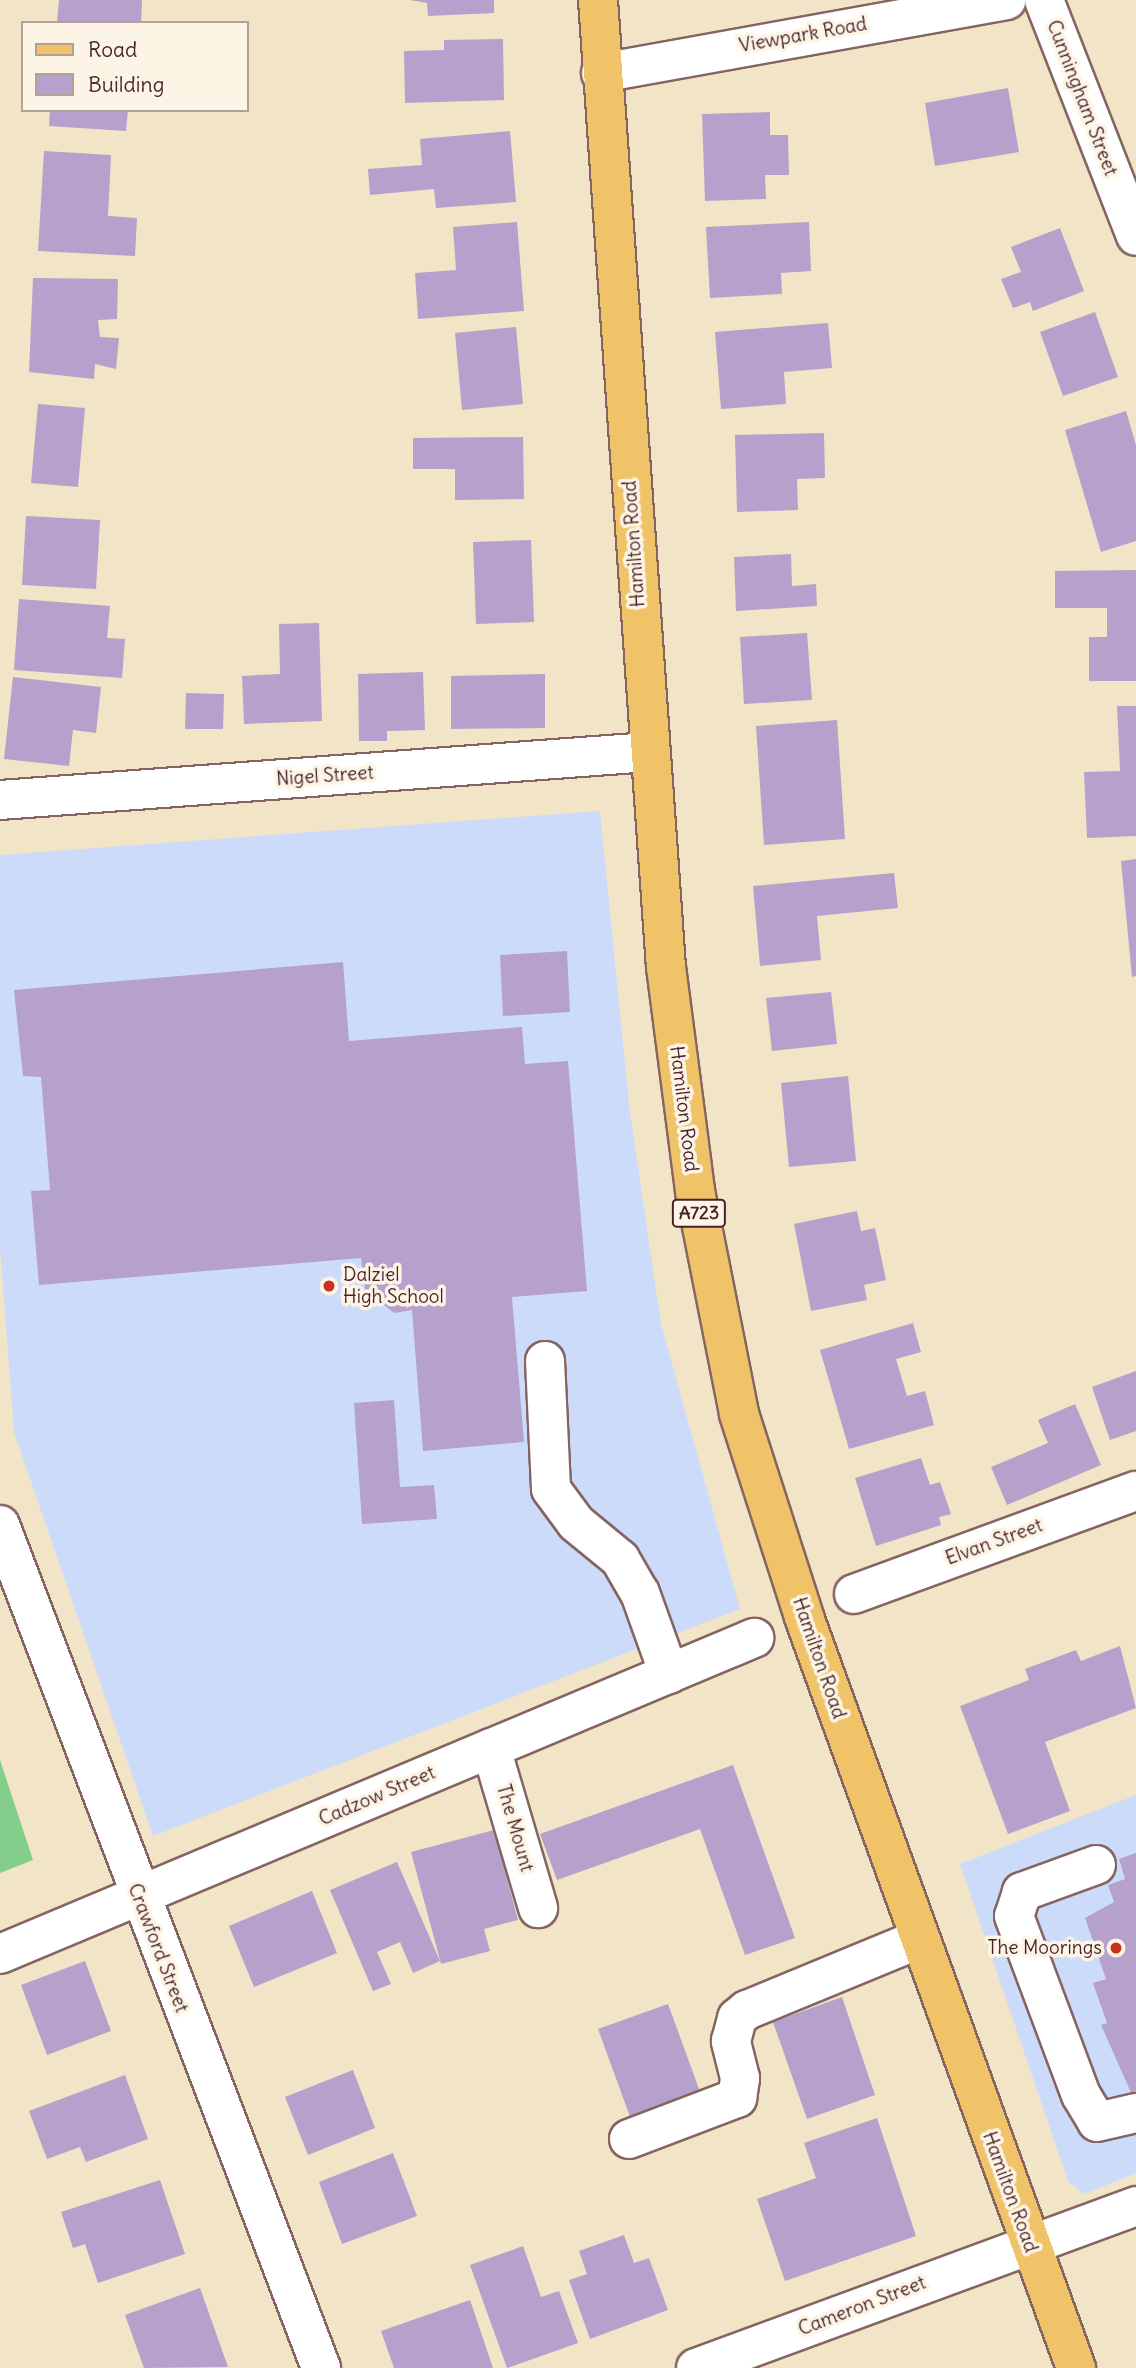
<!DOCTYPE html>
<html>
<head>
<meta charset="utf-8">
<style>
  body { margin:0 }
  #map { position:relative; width:1136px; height:2368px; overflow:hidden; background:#f2e4c7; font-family:Delius,sans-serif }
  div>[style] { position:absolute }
  .built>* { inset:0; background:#cddbfa }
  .green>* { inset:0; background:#83ce8b }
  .building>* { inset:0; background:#b5a1cc }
  .roads { filter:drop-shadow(2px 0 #856462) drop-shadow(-2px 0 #856462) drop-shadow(0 2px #856462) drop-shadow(0 -2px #856462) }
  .minor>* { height:38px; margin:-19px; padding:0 19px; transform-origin:19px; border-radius:19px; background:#fff }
  .major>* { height:38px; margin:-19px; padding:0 19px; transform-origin:19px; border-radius:19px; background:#f0c369 }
  .dots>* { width:19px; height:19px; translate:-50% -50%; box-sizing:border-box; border:4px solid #fcf5e5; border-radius:50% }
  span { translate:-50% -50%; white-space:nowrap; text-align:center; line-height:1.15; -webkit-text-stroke:7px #fcf5e5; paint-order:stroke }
  .shield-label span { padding:2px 5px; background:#fcf5e5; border:2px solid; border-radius:5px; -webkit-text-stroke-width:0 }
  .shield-label { font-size:18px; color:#4a1f2b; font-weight:700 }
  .street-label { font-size:19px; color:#4a1f2b }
  .poi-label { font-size:19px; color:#4a1f2b }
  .left { translate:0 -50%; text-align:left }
  .right { translate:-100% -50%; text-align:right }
  .legend { position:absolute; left:21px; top:21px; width:228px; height:91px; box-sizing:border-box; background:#fcf5e5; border:2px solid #b59f9b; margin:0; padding:9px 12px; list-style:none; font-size:21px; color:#4a1f2b }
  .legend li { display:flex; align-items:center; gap:14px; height:35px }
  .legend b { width:35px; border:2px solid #b59f9b }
</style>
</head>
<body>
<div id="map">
  <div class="built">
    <div style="clip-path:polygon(600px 811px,629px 1105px,661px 1324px,740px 1609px,153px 1836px,14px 1432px,0 1248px,0 855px)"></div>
    <div style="clip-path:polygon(1136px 1795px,1136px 2173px,1084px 2194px,1068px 2181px,960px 1864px)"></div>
  </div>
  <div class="green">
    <div style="clip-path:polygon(0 1760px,33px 1860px,0 1873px)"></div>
  </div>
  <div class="building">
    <div style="clip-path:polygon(59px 0,142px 0,141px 23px,57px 23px)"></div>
    <div style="clip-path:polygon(410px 0,494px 0,494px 13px,428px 16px,427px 3px)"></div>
    <div style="clip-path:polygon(503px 39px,504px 100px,405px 103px,404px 51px,444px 50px,444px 40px)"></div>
    <div style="clip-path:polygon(1008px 88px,1019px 152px,935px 166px,925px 103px)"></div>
    <div style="clip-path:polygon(50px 110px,128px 110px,126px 131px,49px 126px)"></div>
    <div style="clip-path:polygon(770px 112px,770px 135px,788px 135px,789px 175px,765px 175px,766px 199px,705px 201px,702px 114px)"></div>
    <div style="clip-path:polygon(510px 131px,516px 202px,436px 208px,434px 189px,370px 195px,368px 169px,422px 165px,420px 139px)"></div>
    <div style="clip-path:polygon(44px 151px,111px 155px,108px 216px,137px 218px,135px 256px,38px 251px)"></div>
    <div style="clip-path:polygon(517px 222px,524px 311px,418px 319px,415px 273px,456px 270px,453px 227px)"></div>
    <div style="clip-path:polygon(809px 222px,811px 271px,781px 273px,782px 294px,710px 298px,706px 227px)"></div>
    <div style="clip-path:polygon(1060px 228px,1084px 291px,1033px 311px,1030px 302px,1013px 308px,1001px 279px,1021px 272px,1011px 247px)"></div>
    <div style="clip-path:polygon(33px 278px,118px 279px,117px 319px,98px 320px,100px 337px,119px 338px,116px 369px,95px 364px,94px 379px,29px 372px)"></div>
    <div style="clip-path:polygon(1095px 312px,1118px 377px,1063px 396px,1040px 332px)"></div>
    <div style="clip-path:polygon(828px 323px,832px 368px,784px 372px,786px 404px,721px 409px,715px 332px)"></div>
    <div style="clip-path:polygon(516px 327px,523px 404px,462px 410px,455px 333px)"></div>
    <div style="clip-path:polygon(38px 404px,85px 408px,78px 487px,31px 483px)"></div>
    <div style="clip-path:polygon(1126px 411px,1136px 445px,1136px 541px,1101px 552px,1065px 430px)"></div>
    <div style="clip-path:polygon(824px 433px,825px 478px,797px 479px,798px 510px,737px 512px,735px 435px)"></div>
    <div style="clip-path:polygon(523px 437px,524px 499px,455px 500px,455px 469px,413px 469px,413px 438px)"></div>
    <div style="clip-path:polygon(26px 516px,100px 520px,96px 589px,22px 585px)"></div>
    <div style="clip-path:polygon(531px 540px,534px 622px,476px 624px,473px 542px)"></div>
    <div style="clip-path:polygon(791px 554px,792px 586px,816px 584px,817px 606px,736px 611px,734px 557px)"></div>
    <div style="clip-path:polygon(1136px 570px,1136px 681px,1089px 681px,1089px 637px,1107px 637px,1107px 608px,1055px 608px,1055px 571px)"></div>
    <div style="clip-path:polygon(19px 599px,110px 606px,107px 638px,125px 639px,122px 678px,14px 670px)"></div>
    <div style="clip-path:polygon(319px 623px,322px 721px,244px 724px,242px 676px,280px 674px,279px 624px)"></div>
    <div style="clip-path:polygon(807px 633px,812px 700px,744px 704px,740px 637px)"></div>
    <div style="clip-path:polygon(423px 672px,425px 730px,387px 731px,387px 741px,359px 741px,358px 674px)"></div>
    <div style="clip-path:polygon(545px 674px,545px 728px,451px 729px,451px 676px)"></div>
    <div style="clip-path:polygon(13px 677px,101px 687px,96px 733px,73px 730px,69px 766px,4px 759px)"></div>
    <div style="clip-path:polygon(186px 693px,224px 694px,223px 729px,185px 729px)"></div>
    <div style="clip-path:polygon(1117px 706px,1136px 706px,1136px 836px,1087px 838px,1084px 772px,1120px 771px)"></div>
    <div style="clip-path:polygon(837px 720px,845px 839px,764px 845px,756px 726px)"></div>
    <div style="clip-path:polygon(1136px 859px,1136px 976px,1132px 977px,1121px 861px)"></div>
    <div style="clip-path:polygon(894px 873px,898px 908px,817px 916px,821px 960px,760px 966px,753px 886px)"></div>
    <div style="clip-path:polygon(567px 951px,570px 1012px,503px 1016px,500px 955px)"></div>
    <div style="clip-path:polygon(343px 962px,349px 1041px,522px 1027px,525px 1064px,568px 1061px,587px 1291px,512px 1297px,524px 1442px,423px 1451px,412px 1310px,394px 1313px,365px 1289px,361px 1258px,39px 1285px,31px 1191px,50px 1190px,41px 1077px,23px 1076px,14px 990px)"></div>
    <div style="clip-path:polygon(831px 992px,837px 1044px,772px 1051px,766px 998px)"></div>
    <div style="clip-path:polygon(848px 1076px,856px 1161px,789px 1167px,781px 1083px)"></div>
    <div style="clip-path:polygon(857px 1211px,861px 1231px,875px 1228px,886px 1280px,864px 1285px,867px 1300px,811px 1311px,794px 1224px)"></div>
    <div style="clip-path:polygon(913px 1323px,921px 1352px,896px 1359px,907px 1396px,925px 1391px,934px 1425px,849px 1449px,820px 1350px)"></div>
    <div style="clip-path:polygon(1136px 1371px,1136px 1431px,1110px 1440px,1092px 1387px)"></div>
    <div style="clip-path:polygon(394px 1400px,400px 1487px,434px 1485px,437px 1519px,362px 1524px,354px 1403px)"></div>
    <div style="clip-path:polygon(1075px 1404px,1101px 1465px,1007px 1505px,991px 1467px,1048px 1443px,1038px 1420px)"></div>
    <div style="clip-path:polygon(921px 1458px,930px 1485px,940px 1482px,951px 1514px,939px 1517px,941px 1525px,876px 1546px,855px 1478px)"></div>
    <div style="clip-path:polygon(1120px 1646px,1136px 1708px,1045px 1742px,1070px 1811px,1008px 1834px,960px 1706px,1029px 1680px,1025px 1669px,1076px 1650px,1081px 1661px)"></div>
    <div style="clip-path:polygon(733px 1765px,795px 1938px,745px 1955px,700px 1829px,557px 1880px,540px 1834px)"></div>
    <div style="clip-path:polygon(494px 1830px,518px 1920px,484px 1929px,490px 1951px,441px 1964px,411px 1852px)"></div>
    <div style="clip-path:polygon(1136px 1853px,1136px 2095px,1133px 2097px,1101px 2025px,1107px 2023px,1093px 1983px,1106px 1979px,1085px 1918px,1114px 1902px,1108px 1885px,1125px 1879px,1119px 1859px)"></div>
    <div style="clip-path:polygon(397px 1862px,440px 1961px,413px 1973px,400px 1942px,377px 1952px,391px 1984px,373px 1991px,330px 1890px)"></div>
    <div style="clip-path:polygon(312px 1891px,337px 1953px,254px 1987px,229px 1926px)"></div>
    <div style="clip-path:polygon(85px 1961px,111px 2031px,47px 2055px,21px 1985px)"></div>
    <div style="clip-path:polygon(842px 1997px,875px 2095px,807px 2119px,773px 2022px)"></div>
    <div style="clip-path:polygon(668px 2004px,703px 2100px,633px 2125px,598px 2029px)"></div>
    <div style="clip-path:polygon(353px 2070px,375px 2128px,308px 2155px,285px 2097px)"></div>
    <div style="clip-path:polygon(125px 2075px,148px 2139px,86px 2162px,80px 2147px,47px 2159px,29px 2111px)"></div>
    <div style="clip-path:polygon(877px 2118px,916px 2236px,785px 2281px,757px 2199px,816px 2178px,804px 2143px)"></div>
    <div style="clip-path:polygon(393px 2153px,417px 2216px,342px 2244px,319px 2182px)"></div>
    <div style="clip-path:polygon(160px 2180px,185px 2254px,98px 2283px,85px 2244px,73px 2248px,61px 2212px)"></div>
    <div style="clip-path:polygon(624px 2235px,634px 2263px,649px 2258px,668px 2310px,590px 2339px,569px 2280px,587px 2274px,579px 2251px)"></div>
    <div style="clip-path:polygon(523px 2246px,541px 2297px,559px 2291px,578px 2343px,507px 2368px,470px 2265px)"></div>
    <div style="clip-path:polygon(200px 2288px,228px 2367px,144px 2368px,125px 2315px)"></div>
    <div style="clip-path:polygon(470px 2300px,493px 2368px,394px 2368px,381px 2331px)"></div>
  </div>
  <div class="roads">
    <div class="minor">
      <div style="left:1044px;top:0;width:253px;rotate:68.7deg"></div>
      <div style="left:601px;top:73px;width:412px;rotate:-10.2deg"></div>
      <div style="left:0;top:800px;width:651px;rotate:-4.23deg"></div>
      <div style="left:545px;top:1361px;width:128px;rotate:87.3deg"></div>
      <div style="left:551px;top:1489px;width:42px;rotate:53.7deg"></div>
      <div style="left:576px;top:1523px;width:57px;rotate:39.3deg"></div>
      <div style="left:620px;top:1559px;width:39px;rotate:60deg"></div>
      <div style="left:640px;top:1593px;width:86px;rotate:70.3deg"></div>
      <div style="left:0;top:1525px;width:902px;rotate:69.15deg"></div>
      <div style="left:854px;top:1594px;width:300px;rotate:-20.1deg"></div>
      <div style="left:491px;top:1748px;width:167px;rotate:73.6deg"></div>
      <div style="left:1096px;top:1865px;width:79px;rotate:160deg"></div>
      <div style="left:1022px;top:1892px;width:25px;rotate:108deg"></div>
      <div style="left:1014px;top:1916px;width:191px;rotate:69.5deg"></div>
      <div style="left:1081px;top:2095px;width:31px;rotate:59deg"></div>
      <div style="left:1097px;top:2122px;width:40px;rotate:-13deg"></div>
      <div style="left:0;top:1954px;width:818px;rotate:-22.74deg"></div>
      <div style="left:629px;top:2139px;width:116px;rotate:-20.8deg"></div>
      <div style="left:737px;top:2098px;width:20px;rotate:-81deg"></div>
      <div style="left:740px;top:2078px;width:38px;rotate:-104deg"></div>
      <div style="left:731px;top:2041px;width:24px;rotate:-75deg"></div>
      <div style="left:737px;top:2018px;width:13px;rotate:-39deg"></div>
      <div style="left:747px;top:2010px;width:186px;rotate:-22.4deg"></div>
      <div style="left:696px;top:2368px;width:469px;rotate:-20.2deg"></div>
    </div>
    <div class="major">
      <div style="left:598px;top:0;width:969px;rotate:85.98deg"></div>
      <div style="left:666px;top:967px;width:226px;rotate:82.6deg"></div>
      <div style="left:695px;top:1191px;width:227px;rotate:78.8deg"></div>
      <div style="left:739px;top:1414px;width:213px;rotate:72.2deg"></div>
      <div style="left:804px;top:1617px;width:799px;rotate:70.09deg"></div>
    </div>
  </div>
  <div class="dots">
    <div style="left:329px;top:1286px;background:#c8321e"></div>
    <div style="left:1116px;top:1948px;background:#c8321e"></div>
  </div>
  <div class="shield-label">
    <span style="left:699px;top:1213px">A723</span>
  </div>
  <div class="street-label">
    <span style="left:803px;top:35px;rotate:-10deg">Viewpark Road</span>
    <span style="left:1082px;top:98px;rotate:69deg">Cunningham Street</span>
    <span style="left:634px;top:544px;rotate:-94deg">Hamilton Road</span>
    <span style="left:325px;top:776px;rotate:-4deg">Nigel Street</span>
    <span style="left:684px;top:1109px;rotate:83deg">Hamilton Road</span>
    <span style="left:994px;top:1542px;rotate:-20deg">Elvan Street</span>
    <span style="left:819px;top:1658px;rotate:71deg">Hamilton Road</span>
    <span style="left:377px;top:1796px;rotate:-23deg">Cadzow Street</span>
    <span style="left:515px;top:1828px;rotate:74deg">The Mount</span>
    <span style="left:158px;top:1948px;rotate:69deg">Crawford Street</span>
    <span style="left:1010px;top:2192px;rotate:70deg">Hamilton Road</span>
    <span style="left:862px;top:2306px;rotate:-21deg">Cameron Street</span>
  </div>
  <div class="poi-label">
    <span class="left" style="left:343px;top:1286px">Dalziel<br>High School</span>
    <span class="right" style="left:1102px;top:1948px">The Moorings</span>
  </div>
  <ul class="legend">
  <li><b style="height:9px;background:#f0c369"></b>Road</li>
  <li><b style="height:19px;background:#b5a1cc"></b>Building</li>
  </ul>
</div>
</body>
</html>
